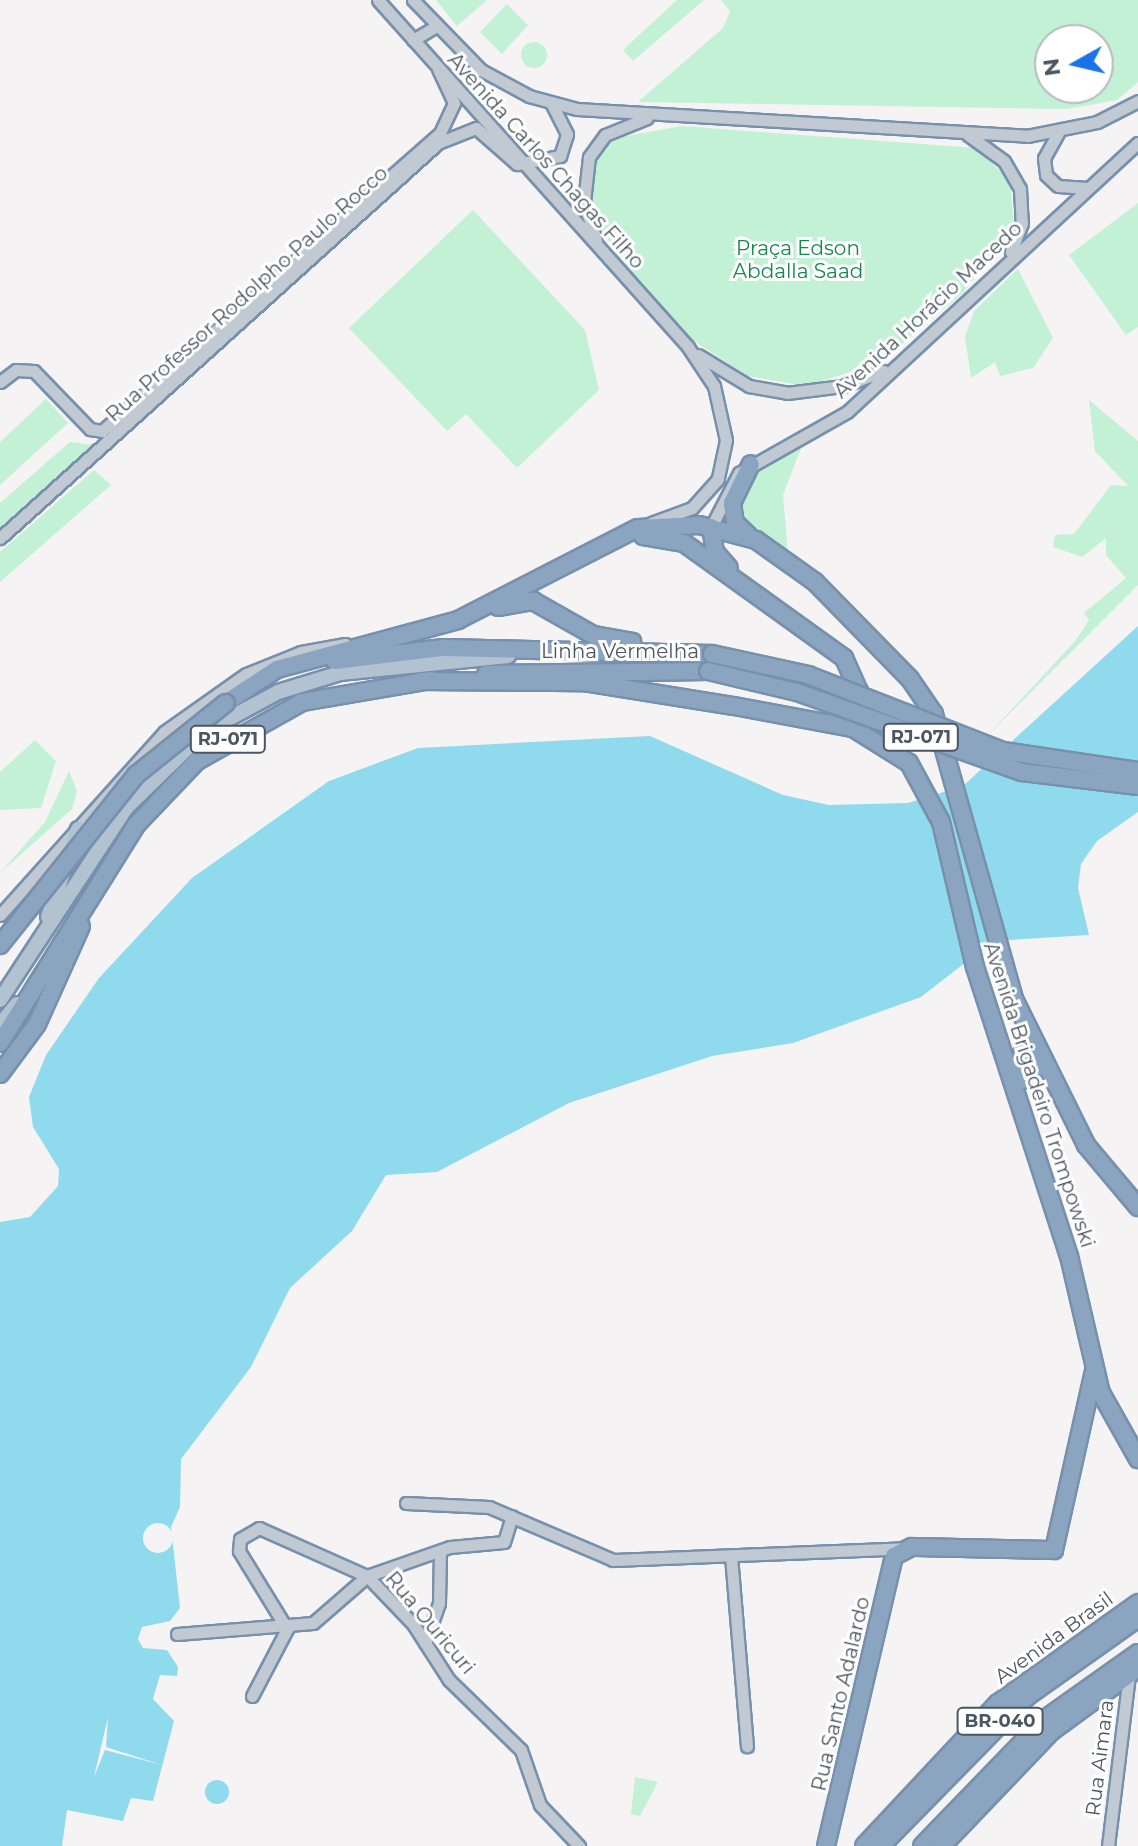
<!DOCTYPE html>
<html>
<head>
<meta charset="utf-8">
<style>
  body { margin:0 }
  #map { position:relative; width:1138px; height:1846px; overflow:hidden; background:#f5f3f3; font-family:Montserrat,sans-serif }
  div>[style] { position:absolute }
  .green>* { inset:0; background:#c3f1d5 }
  .round { border-radius:50% }
  .water>* { inset:0; background:#90daee }
  .pier>* { inset:0; background:#f5f3f3 }
  .roads { filter:drop-shadow(2px 0 #7690ad) drop-shadow(-2px 0 #7690ad) drop-shadow(0 2px #7690ad) drop-shadow(0 -2px #7690ad) }
  .minor>* { height:11px; margin:-5.5px; padding:0 5.5px; transform-origin:5.5px; border-radius:5.5px; background:#c1cad2 }
  .major>* { height:14px; margin:-7px; padding:0 7px; transform-origin:7px; border-radius:7px; background:#b3c2d1 }
  .highway>* { height:16px; margin:-8px; padding:0 8px; transform-origin:8px; border-radius:8px; background:#8ba5c1 }
  .bridges { filter:drop-shadow(2px 0 #7690ad) drop-shadow(-2px 0 #7690ad) drop-shadow(0 2px #7690ad) drop-shadow(0 -2px #7690ad) }
  .highway-bridge>* { height:16px; margin:-8px; padding:0 8px; transform-origin:8px; border-radius:8px; background:#8ba5c1 }
  span { translate:-50% -50%; white-space:nowrap; text-align:center; line-height:1.15; -webkit-text-stroke:6px #fff; paint-order:stroke }
  .shield-label span { padding:2px 6px; background:#fff; border:2px solid; border-radius:6px; -webkit-text-stroke-width:0 }
  .shield-label { font-size:18px; color:#4a5661; font-weight:700 }
  .street-label { font-size:20px; color:#4a5661 }
  .park-label { font-size:20px; color:#17864f }
  .north { position:absolute; left:1034px; top:24px; width:80px; height:80px; box-sizing:border-box; background:#fff; border:2px solid #b7bbc0; border-radius:50%; rotate:262deg; font-size:22px; font-weight:700; line-height:32px; text-align:center; color:#4a5661 }
  .north::after { content:''; display:block; margin:auto; width:28px; height:36px; background:#1a73e8; clip-path:polygon(50% 0,100% 100%,50% 72%,0 100%) }
</style>
</head>
<body>
<div id="map">
  <div class="green">
    <div style="clip-path:polygon(436px 0,487px 0,457px 26px)"></div>
    <div style="clip-path:polygon(677px 0,704px 0,633px 61px,623px 50px)"></div>
    <div style="clip-path:polygon(evenodd,721px 0,1138px 0,1138px 82px,1117px 100px,1067px 109px,638px 102px,723px 28px,730px 11px,721px 0,1098px 40px,1098px 88px,1050px 88px,1050px 40px,1098px 40px)"></div>
    <div style="clip-path:polygon(507px 4px,528px 25px,502px 54px,480px 32px)"></div>
    <div class="round" style="left:521px;top:42px;width:26px;height:26px"></div>
    <div style="clip-path:polygon(682px 126px,976px 148px,1010px 180px,1014px 227px,963px 293px,880px 363px,805px 386px,748px 376px,688px 337px,620px 261px,589px 204px,593px 160px,609px 139px)"></div>
    <div style="clip-path:polygon(1138px 203px,1138px 327px,1126px 335px,1069px 255px)"></div>
    <div style="clip-path:polygon(473px 210px,585px 330px,599px 390px,517px 468px,466px 414px,447px 431px,349px 328px)"></div>
    <div style="clip-path:polygon(1018px 269px,1053px 338px,1033px 368px,1000px 376px,995px 362px,971px 378px,965px 337px,974px 311px)"></div>
    <div style="clip-path:polygon(46px 399px,68px 423px,0 485px,0 442px)"></div>
    <div style="clip-path:polygon(1089px 400px,1138px 441px,1138px 585px,986px 737px,1076px 640px,1089px 620px,1084px 613px,1126px 578px,1106px 555px,1106px 538px,1082px 557px,1053px 547px,1055px 535px,1074px 534px,1111px 485px,1128px 486px,1095px 451px)"></div>
    <div style="clip-path:polygon(70px 442px,94px 445px,0 530px,0 503px)"></div>
    <div style="clip-path:polygon(803px 443px,783px 495px,788px 554px,745px 526px,737px 506px,755px 470px)"></div>
    <div style="clip-path:polygon(94px 470px,111px 485px,0 582px,0 552px)"></div>
    <div style="clip-path:polygon(35px 740px,56px 761px,41px 808px,0 810px,0 772px)"></div>
    <div style="clip-path:polygon(69px 771px,77px 791px,72px 809px,0 873px,45px 822px)"></div>
    <div style="clip-path:polygon(635px 1777px,658px 1782px,640px 1816px,631px 1814px)"></div>
  </div>
  <div class="water">
    <div style="clip-path:polygon(1138px 626px,1138px 812px,1097px 841px,1081px 864px,1078px 888px,1089px 935px,993px 941px,921px 997px,793px 1043px,712px 1056px,569px 1103px,437px 1172px,386px 1175px,352px 1231px,290px 1288px,251px 1367px,181px 1459px,180px 1507px,171px 1527px,180px 1608px,170px 1621px,142px 1627px,138px 1639px,143px 1648px,167px 1650px,178px 1667px,177px 1676px,160px 1675px,153px 1699px,174px 1721px,153px 1801px,131px 1798px,123px 1821px,67px 1810px,62px 1846px,0 1846px,0 1222px,30px 1217px,58px 1186px,59px 1169px,33px 1127px,29px 1097px,46px 1055px,99px 978px,192px 878px,329px 781px,418px 748px,650px 736px,783px 795px,829px 805px,908px 803px,963px 786px)"></div>
    <div class="round" style="left:205px;top:1780px;width:24px;height:24px"></div>
  </div>
  <div class="pier">
    <div class="round" style="left:143px;top:1523px;width:30px;height:30px"></div>
    <div style="clip-path:polygon(108px 1717px,106px 1747px,162px 1765px,105px 1750px,94px 1777px)"></div>
  </div>
  <div class="roads">
    <div class="minor">
      <div style="left:378px;top:0;width:465px;rotate:48.2deg"></div>
      <div style="left:688px;top:347px;width:47px;rotate:56.3deg"></div>
      <div style="left:714px;top:386px;width:55px;rotate:77.5deg"></div>
      <div style="left:726px;top:440px;width:40px;rotate:102deg"></div>
      <div style="left:718px;top:479px;width:39px;rotate:132deg"></div>
      <div style="left:692px;top:508px;width:44px;rotate:159.9deg"></div>
      <div style="left:413px;top:0;width:98px;rotate:45.8deg"></div>
      <div style="left:481px;top:70px;width:55px;rotate:28.4deg"></div>
      <div style="left:529px;top:96px;width:50px;rotate:15.2deg"></div>
      <div style="left:577px;top:109px;width:451px;rotate:3.4deg"></div>
      <div style="left:1027px;top:136px;width:71px;rotate:-11.3deg"></div>
      <div style="left:1097px;top:122px;width:46px;rotate:-27.1deg"></div>
      <div style="left:413px;top:40px;width:27px;rotate:-31deg"></div>
      <div style="left:1058px;top:133px;width:29px;rotate:119deg"></div>
      <div style="left:1044px;top:158px;width:17px;rotate:83deg"></div>
      <div style="left:1046px;top:175px;width:16px;rotate:43deg"></div>
      <div style="left:1058px;top:186px;width:30px;rotate:4deg"></div>
      <div style="left:968px;top:135px;width:44px;rotate:35.8deg"></div>
      <div style="left:1004px;top:161px;width:32px;rotate:60deg"></div>
      <div style="left:1020px;top:189px;width:34px;rotate:87deg"></div>
      <div style="left:1022px;top:223px;width:31px;rotate:111deg"></div>
      <div style="left:596px;top:240px;width:40px;rotate:-108deg"></div>
      <div style="left:584px;top:202px;width:45px;rotate:-83.7deg"></div>
      <div style="left:589px;top:157px;width:27px;rotate:-54deg"></div>
      <div style="left:605px;top:135px;width:45px;rotate:-22deg"></div>
      <div style="left:698px;top:355px;width:60px;rotate:31.3deg"></div>
      <div style="left:749px;top:386px;width:39px;rotate:10deg"></div>
      <div style="left:787px;top:393px;width:56px;rotate:-7.1deg"></div>
      <div style="left:843px;top:386px;width:43px;rotate:-20.6deg"></div>
      <div style="left:0;top:382px;width:20px;rotate:-37deg"></div>
      <div style="left:16px;top:370px;width:18px;rotate:3deg"></div>
      <div style="left:34px;top:371px;width:81px;rotate:46deg"></div>
      <div style="left:90px;top:429px;width:12px;rotate:9deg"></div>
      <div style="left:102px;top:431px;width:451px;rotate:-41.4deg"></div>
      <div style="left:440px;top:133px;width:33px;rotate:-65deg"></div>
      <div style="left:454px;top:103px;width:38px;rotate:-115deg"></div>
      <div style="left:711px;top:527px;width:61px;rotate:-62.6deg"></div>
      <div style="left:739px;top:473px;width:124px;rotate:-29.5deg"></div>
      <div style="left:847px;top:412px;width:396px;rotate:-42.8deg"></div>
      <div style="left:0;top:538px;width:590px;rotate:-42.04deg"></div>
      <div style="left:438px;top:143px;width:41px;rotate:-21.5deg"></div>
      <div style="left:476px;top:128px;width:55px;rotate:41.3deg"></div>
      <div style="left:517px;top:164px;width:44px;rotate:-10.5deg"></div>
      <div style="left:560px;top:156px;width:23px;rotate:-72deg"></div>
      <div style="left:567px;top:134px;width:35px;rotate:-117deg"></div>
      <div style="left:0;top:915px;width:246px;rotate:-48.1deg"></div>
      <div style="left:164px;top:732px;width:100px;rotate:-35.3deg"></div>
      <div style="left:246px;top:674px;width:59px;rotate:-21.8deg"></div>
      <div style="left:301px;top:652px;width:45px;rotate:-10.3deg"></div>
      <div style="left:406px;top:1503px;width:83px;rotate:2.8deg"></div>
      <div style="left:489px;top:1507px;width:135px;rotate:23.1deg"></div>
      <div style="left:613px;top:1560px;width:293px;rotate:-2.3deg"></div>
      <div style="left:731px;top:1556px;width:191px;rotate:85.2deg"></div>
      <div style="left:177px;top:1634px;width:136px;rotate:-4.6deg"></div>
      <div style="left:313px;top:1623px;width:72px;rotate:-41deg"></div>
      <div style="left:367px;top:1576px;width:88px;rotate:-19.3deg"></div>
      <div style="left:450px;top:1547px;width:54px;rotate:-5.3deg"></div>
      <div style="left:504px;top:1542px;width:27px;rotate:-73deg"></div>
      <div style="left:425px;top:1643px;width:42px;rotate:-70.7deg"></div>
      <div style="left:439px;top:1603px;width:52px;rotate:-88.9deg"></div>
      <div style="left:252px;top:1696px;width:76px;rotate:-62.4deg"></div>
      <div style="left:287px;top:1629px;width:92px;rotate:-121.6deg"></div>
      <div style="left:239px;top:1551px;width:12px;rotate:-85deg"></div>
      <div style="left:240px;top:1539px;width:22px;rotate:-30deg"></div>
      <div style="left:259px;top:1528px;width:118px;rotate:24deg"></div>
      <div style="left:367px;top:1576px;width:66px;rotate:46.2deg"></div>
      <div style="left:413px;top:1624px;width:67px;rotate:57.3deg"></div>
      <div style="left:449px;top:1680px;width:100px;rotate:44.2deg"></div>
      <div style="left:521px;top:1750px;width:58px;rotate:70.9deg"></div>
      <div style="left:540px;top:1805px;width:57px;rotate:46.4deg"></div>
      <div style="left:1108px;top:1846px;width:173px;rotate:-83deg"></div>
    </div>
    <div class="major">
      <div style="left:48px;top:917px;width:93px;rotate:-71.2deg"></div>
      <div style="left:0;top:1000px;width:230px;rotate:-56.7deg"></div>
      <div style="left:126px;top:808px;width:109px;rotate:-44.3deg"></div>
      <div style="left:204px;top:732px;width:84px;rotate:-28.4deg"></div>
      <div style="left:278px;top:692px;width:65px;rotate:-17deg"></div>
      <div style="left:340px;top:673px;width:169px;rotate:-5.8deg"></div>
      <div style="left:0;top:1025px;width:27px;rotate:-51deg"></div>
    </div>
    <div class="highway">
      <div style="left:711px;top:527px;width:25px;rotate:81deg"></div>
      <div style="left:715px;top:552px;width:21px;rotate:49deg"></div>
      <div style="left:748px;top:535px;width:18px;rotate:-137deg"></div>
      <div style="left:735px;top:523px;width:20px;rotate:-99deg"></div>
      <div style="left:732px;top:503px;width:43px;rotate:-64deg"></div>
      <div style="left:643px;top:536px;width:42px;rotate:9.7deg"></div>
      <div style="left:684px;top:543px;width:197px;rotate:35.7deg"></div>
      <div style="left:844px;top:658px;width:36px;rotate:66deg"></div>
      <div style="left:859px;top:691px;width:18px;rotate:119deg"></div>
      <div style="left:850px;top:707px;width:15px;rotate:157deg"></div>
      <div style="left:498px;top:607px;width:36px;rotate:-10deg"></div>
      <div style="left:533px;top:601px;width:69px;rotate:29.5deg"></div>
      <div style="left:593px;top:635px;width:40px;rotate:10deg"></div>
      <div style="left:335px;top:661px;width:109px;rotate:-6.9deg"></div>
      <div style="left:443px;top:648px;width:269px;rotate:1.3deg"></div>
      <div style="left:486px;top:674px;width:222px;rotate:-0.8deg"></div>
      <div style="left:421px;top:681px;width:163px;rotate:0.4deg"></div>
      <div style="left:584px;top:682px;width:152px;rotate:9.1deg"></div>
      <div style="left:734px;top:706px;width:121px;rotate:10.5deg"></div>
      <div style="left:853px;top:728px;width:66px;rotate:32deg"></div>
      <div style="left:909px;top:763px;width:67px;rotate:61.5deg"></div>
      <div style="left:941px;top:822px;width:149px;rotate:76.8deg"></div>
      <div style="left:975px;top:967px;width:304px;rotate:72deg"></div>
      <div style="left:1069px;top:1256px;width:141px;rotate:76.9deg"></div>
      <div style="left:1101px;top:1393px;width:76px;rotate:60.7deg"></div>
      <div style="left:230px;top:700px;width:56px;rotate:-33.4deg"></div>
      <div style="left:277px;top:669px;width:188px;rotate:-15.1deg"></div>
      <div style="left:458px;top:620px;width:202px;rotate:-27.1deg"></div>
      <div style="left:638px;top:528px;width:61px;rotate:-2.8deg"></div>
      <div style="left:699px;top:525px;width:59px;rotate:14.7deg"></div>
      <div style="left:756px;top:540px;width:72px;rotate:35.4deg"></div>
      <div style="left:815px;top:582px;width:136px;rotate:45.6deg"></div>
      <div style="left:910px;top:679px;width:42px;rotate:55.6deg"></div>
      <div style="left:934px;top:714px;width:296px;rotate:74.3deg"></div>
      <div style="left:1014px;top:999px;width:163px;rotate:63.7deg"></div>
      <div style="left:1086px;top:1145px;width:81px;rotate:50deg"></div>
      <div style="left:0;top:1043px;width:257px;rotate:-58deg"></div>
      <div style="left:136px;top:825px;width:88px;rotate:-46.4deg"></div>
      <div style="left:197px;top:761px;width:120px;rotate:-29.3deg"></div>
      <div style="left:302px;top:702px;width:131px;rotate:-9.7deg"></div>
      <div style="left:0;top:1074px;width:62px;rotate:-53.5deg"></div>
      <div style="left:37px;top:1024px;width:107px;rotate:-65.8deg"></div>
      <div style="left:1023px;top:1080px;width:27px;rotate:-92deg"></div>
      <div style="left:1022px;top:1053px;width:24px;rotate:35deg"></div>
      <div style="left:826px;top:1846px;width:298px;rotate:-76.8deg"></div>
      <div style="left:894px;top:1556px;width:20px;rotate:-27deg"></div>
      <div style="left:912px;top:1547px;width:142px;rotate:1.2deg"></div>
      <div style="left:1054px;top:1550px;width:183px;rotate:-77.4deg"></div>
      <div style="left:864px;top:1846px;width:196px;rotate:-46.9deg"></div>
      <div style="left:998px;top:1703px;width:172px;rotate:-35.5deg"></div>
      <div style="left:881px;top:1846px;width:210px;rotate:-45.6deg"></div>
      <div style="left:1028px;top:1696px;width:135px;rotate:-35.3deg"></div>
      <div style="left:922px;top:1846px;width:177px;rotate:-45.9deg"></div>
      <div style="left:1045px;top:1719px;width:114px;rotate:-35.4deg"></div>
      <div style="left:942px;top:1846px;width:159px;rotate:-46.3deg"></div>
      <div style="left:1052px;top:1731px;width:107px;rotate:-36.2deg"></div>
    </div>
  </div>
  <div class="bridges">
    <div class="highway-bridge">
      <div style="left:712px;top:654px;width:98px;rotate:12.3deg"></div>
      <div style="left:808px;top:675px;width:209px;rotate:21.3deg"></div>
      <div style="left:1003px;top:751px;width:136px;rotate:8.4deg"></div>
      <div style="left:708px;top:671px;width:91px;rotate:13.3deg"></div>
      <div style="left:797px;top:692px;width:239px;rotate:19.6deg"></div>
      <div style="left:1022px;top:772px;width:117px;rotate:6.9deg"></div>
      <div style="left:0;top:945px;width:218px;rotate:-51.3deg"></div>
      <div style="left:136px;top:775px;width:115px;rotate:-38.7deg"></div>
    </div>
  </div>
  <div class="shield-label">
    <span style="left:921px;top:737px">RJ-071</span>
    <span style="left:228px;top:739px">RJ-071</span>
    <span style="left:1000px;top:1721px">BR-040</span>
  </div>
  <div class="street-label">
    <span style="left:546px;top:161px;rotate:48deg">Avenida Carlos Chagas Filho</span>
    <span style="left:247px;top:294px;rotate:-42deg">Rua Professor Rodolpho Paulo Rocco</span>
    <span style="left:928px;top:310px;rotate:-43deg">Avenida Horácio Macedo</span>
    <span style="left:620px;top:651px">Linha Vermelha</span>
    <span style="left:1039px;top:1095px;rotate:72deg">Avenida Brigadeiro Trompowski</span>
    <span style="left:430px;top:1623px;rotate:50deg">Rua Ouricuri</span>
    <span style="left:1054px;top:1638px;rotate:-36deg">Avenida Brasil</span>
    <span style="left:841px;top:1694px;rotate:-77deg">Rua Santo Adalardo</span>
    <span style="left:1100px;top:1758px;rotate:-83deg">Rua Aimara</span>
  </div>
  <div class="park-label">
    <span style="left:798px;top:260px">Praça Edson<br>Abdalla Saad</span>
  </div>
  <div class="north">N</div>
</div>
</body>
</html>
